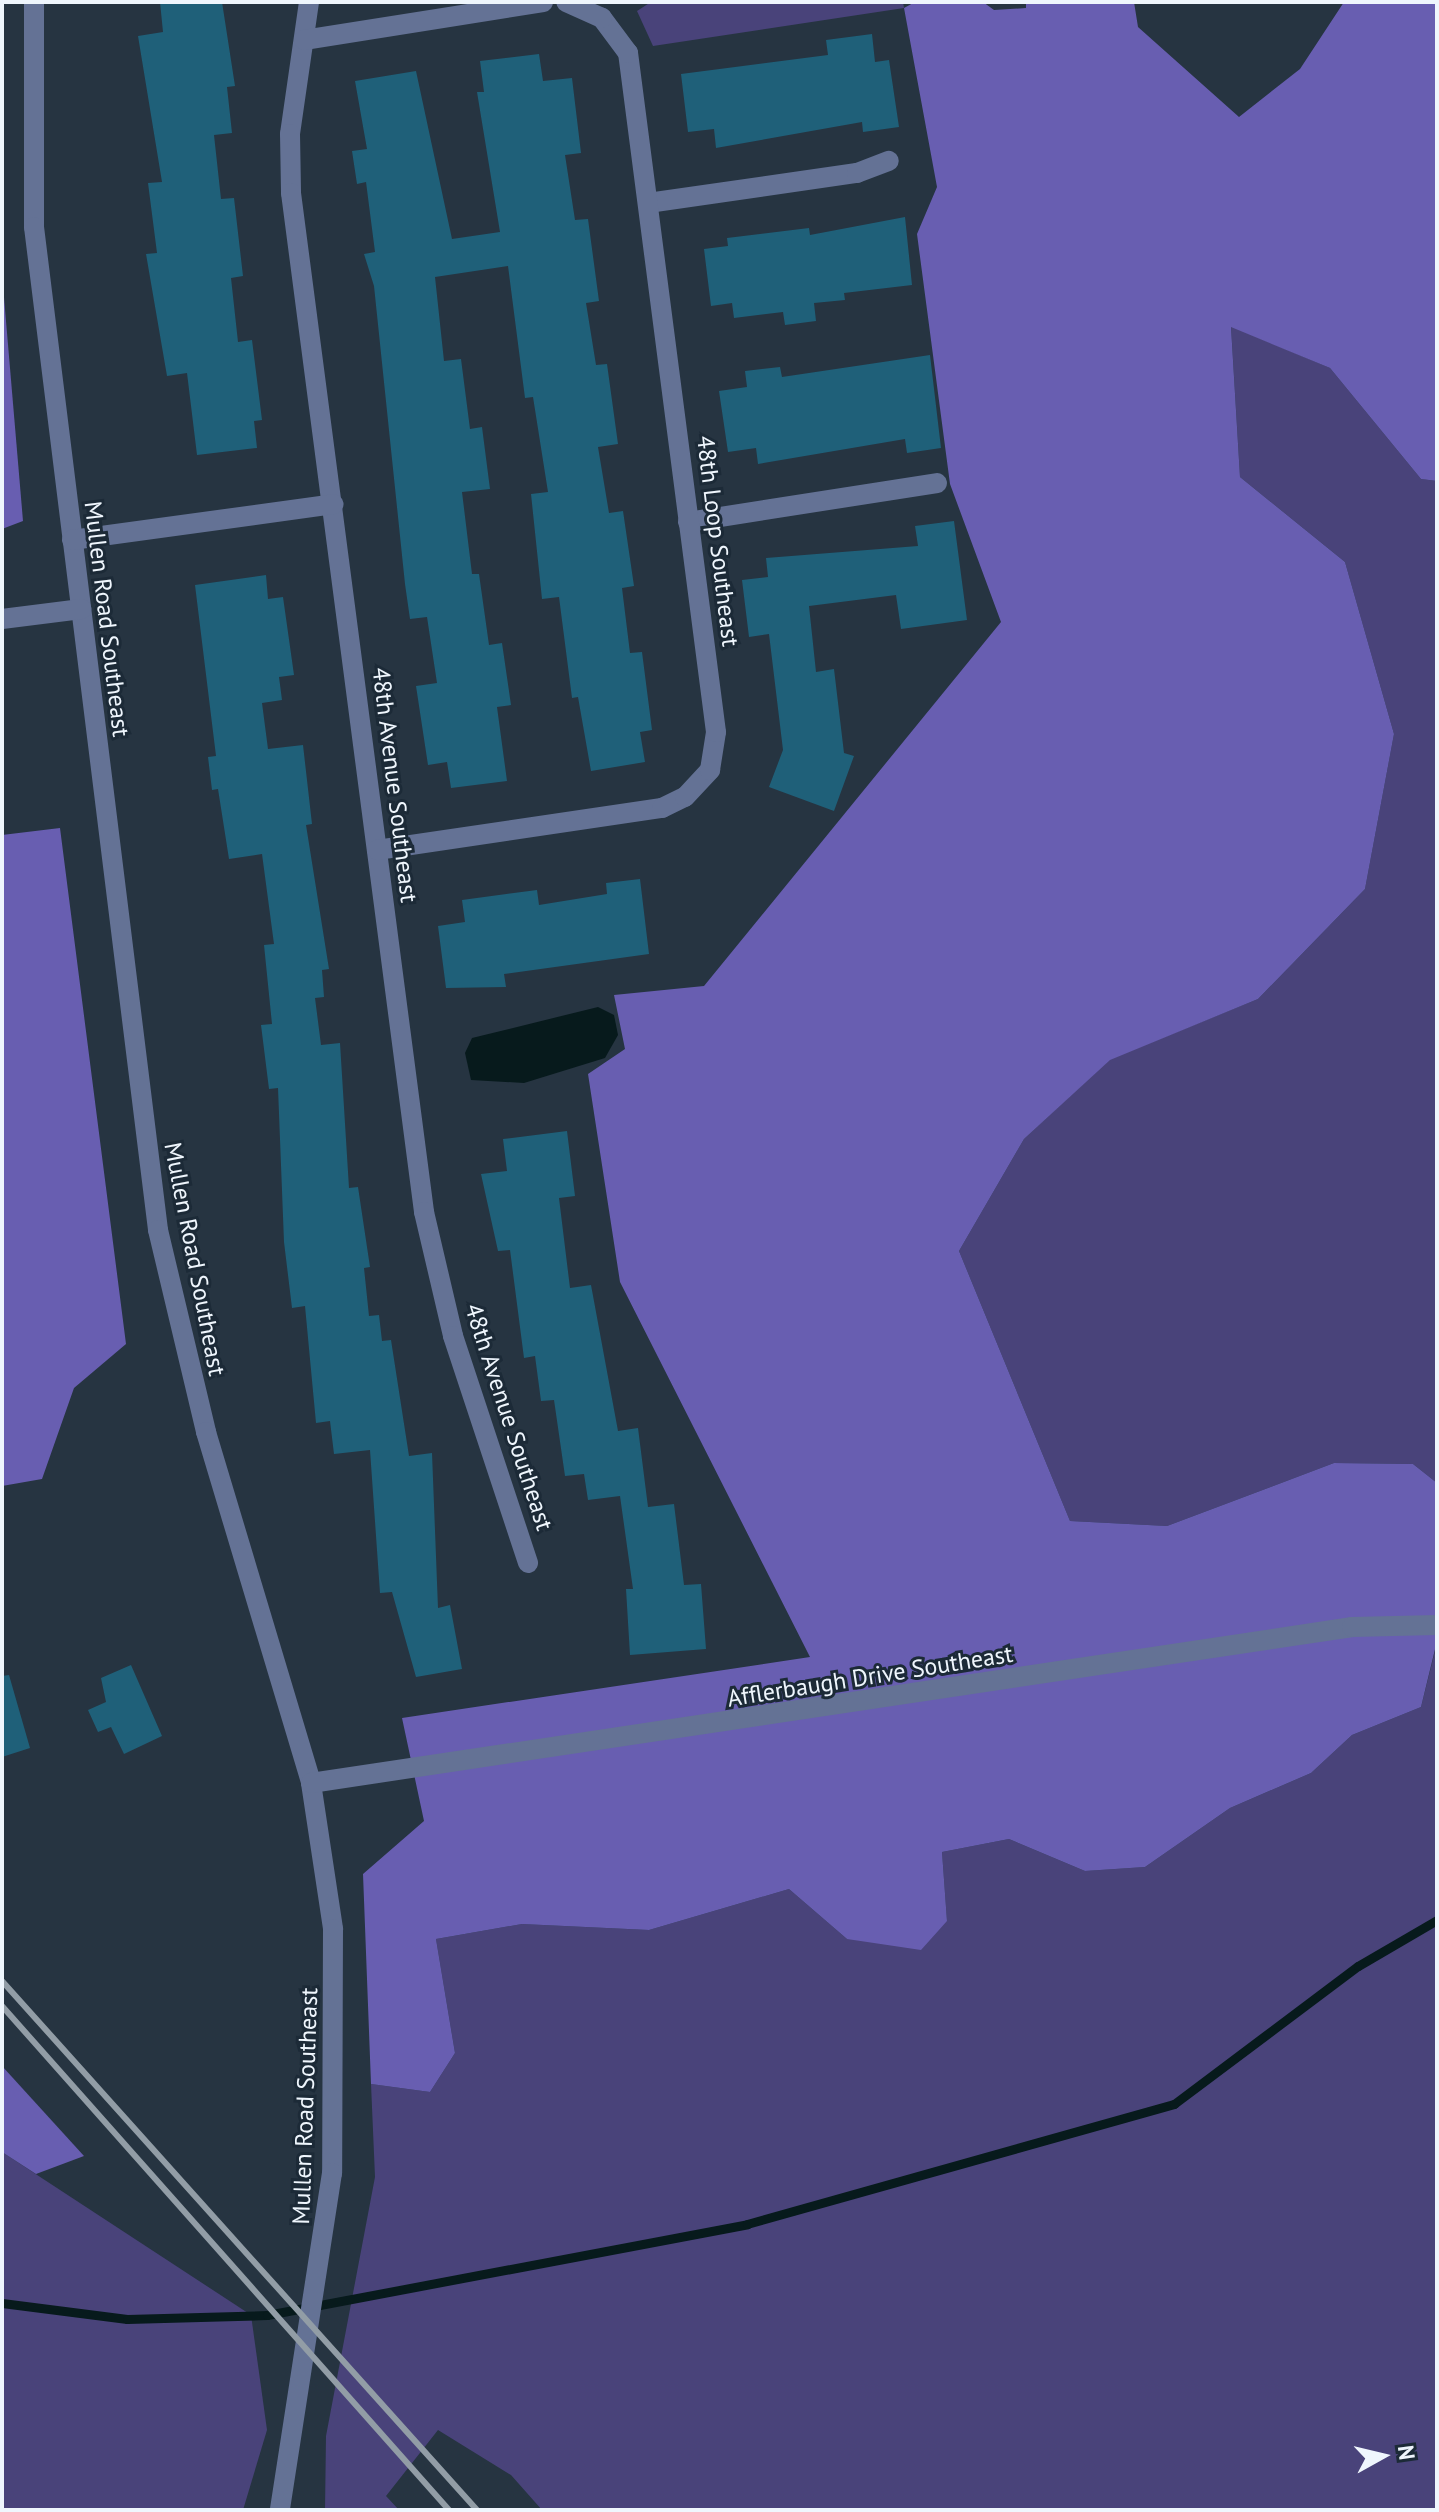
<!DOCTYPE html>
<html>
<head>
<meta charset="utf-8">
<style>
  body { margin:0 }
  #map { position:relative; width:1439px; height:2512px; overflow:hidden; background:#263441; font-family:"PT Sans",sans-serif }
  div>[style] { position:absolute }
  .green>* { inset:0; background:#49437a }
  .forest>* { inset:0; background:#685eb1 }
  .water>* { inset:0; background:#071a1c }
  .stream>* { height:9px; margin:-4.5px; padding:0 4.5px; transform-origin:4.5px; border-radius:4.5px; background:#071a1c }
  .building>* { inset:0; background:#1f6079 }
  .minor>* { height:20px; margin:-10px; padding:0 10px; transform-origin:10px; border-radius:10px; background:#647295 }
  .rail>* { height:6px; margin:-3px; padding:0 3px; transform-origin:3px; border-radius:3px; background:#929da6 }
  span { translate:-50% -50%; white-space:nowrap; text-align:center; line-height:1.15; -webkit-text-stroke:6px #1c2a37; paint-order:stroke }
  .street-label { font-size:24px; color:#eff6fd }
  .frame { position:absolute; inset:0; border:4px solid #eff6fd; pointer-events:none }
  .north { position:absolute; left:1343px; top:2416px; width:80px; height:80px; -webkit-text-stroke:6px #1c2a37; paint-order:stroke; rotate:82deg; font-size:22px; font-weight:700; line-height:32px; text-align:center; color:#eff6fd }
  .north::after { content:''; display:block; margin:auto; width:28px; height:36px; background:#eff6fd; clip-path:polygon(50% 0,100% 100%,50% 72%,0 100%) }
</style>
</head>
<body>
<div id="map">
  <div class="green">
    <div style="clip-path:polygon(651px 2px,903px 2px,904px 8px,653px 46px,637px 11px)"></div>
    <div style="clip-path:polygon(1231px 326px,1330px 368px,1421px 479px,1437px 481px,1437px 1483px,1413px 1464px,1334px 1463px,1167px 1526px,1070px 1521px,959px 1251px,1024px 1139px,1110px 1059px,1258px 999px,1365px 889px,1394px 734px,1345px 562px,1240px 477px)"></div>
    <div style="clip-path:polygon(1437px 1643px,1437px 2510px,542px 2510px,511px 2475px,438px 2430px,386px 2496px,399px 2510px,325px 2510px,326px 2436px,375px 2177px,371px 2084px,430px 2092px,455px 2053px,436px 1939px,522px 1924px,649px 1930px,789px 1889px,847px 1939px,947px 1921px,942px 1852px,1009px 1839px,1085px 1871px,1145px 1867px,1230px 1808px,1311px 1773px,1352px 1735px,1421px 1707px)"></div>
    <div style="clip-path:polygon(2px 2152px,251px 2315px,267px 2430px,243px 2510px,2px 2510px)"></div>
  </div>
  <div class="forest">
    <div style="clip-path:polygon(915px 2px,983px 2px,994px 10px,1026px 8px,1026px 2px,1134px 2px,1138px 27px,1239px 117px,1300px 69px,1344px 2px,1437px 2px,1437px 481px,1421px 479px,1330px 368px,1231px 327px,1240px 477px,1345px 562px,1394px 734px,1365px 889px,1258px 999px,1110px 1060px,1024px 1139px,959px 1251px,1070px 1521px,1167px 1526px,1334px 1463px,1413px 1464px,1437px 1483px,1437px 1641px,1421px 1707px,1352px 1735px,1311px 1773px,1230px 1808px,1145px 1867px,1085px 1871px,1009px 1839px,942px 1852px,947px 1921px,921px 1950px,847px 1939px,789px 1889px,649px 1930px,522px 1924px,436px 1939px,455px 2053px,430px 2092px,371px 2084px,363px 1874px,424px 1821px,402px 1718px,810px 1657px,620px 1282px,588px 1074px,625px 1049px,614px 995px,704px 986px,1001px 622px,950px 484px,917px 234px,937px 187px,904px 8px)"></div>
    <div style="clip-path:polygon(2px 274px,23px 521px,2px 529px)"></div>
    <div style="clip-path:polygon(60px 828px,126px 1344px,74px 1388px,42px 1479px,2px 1486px,2px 835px)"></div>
    <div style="clip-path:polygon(2px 2066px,84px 2156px,36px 2174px,2px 2152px)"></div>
  </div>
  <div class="water">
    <div style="clip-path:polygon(598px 1007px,614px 1015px,618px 1035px,605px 1058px,524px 1083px,471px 1080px,465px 1053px,472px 1038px)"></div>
  </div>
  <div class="stream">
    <div style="left:2px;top:2303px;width:126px;rotate:7.3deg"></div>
    <div style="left:127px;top:2319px;width:140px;rotate:-1.6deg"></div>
    <div style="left:267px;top:2315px;width:489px;rotate:-10.7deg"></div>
    <div style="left:747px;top:2224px;width:444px;rotate:-15.7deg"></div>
    <div style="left:1174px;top:2104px;width:230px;rotate:-36.9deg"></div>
    <div style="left:1358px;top:1966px;width:91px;rotate:-30.2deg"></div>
  </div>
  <div class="building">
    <div style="clip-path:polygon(160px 2px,222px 2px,235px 86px,227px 87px,232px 133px,214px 135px,221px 199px,234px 198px,243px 276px,231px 278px,238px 342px,252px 340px,262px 420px,254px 421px,257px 448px,197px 455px,187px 373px,167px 376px,146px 254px,157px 253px,148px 183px,162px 182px,138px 36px,163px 32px)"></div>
    <div style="clip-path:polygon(872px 34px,875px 62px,889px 60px,899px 127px,863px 132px,862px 122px,716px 148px,714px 129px,688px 132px,681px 74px,828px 55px,826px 40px)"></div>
    <div style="clip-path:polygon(539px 54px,543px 81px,572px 78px,581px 153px,565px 155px,575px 220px,588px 219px,599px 301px,586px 303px,596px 365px,607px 364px,618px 444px,598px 447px,609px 513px,623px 511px,634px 586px,622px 588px,630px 653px,642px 652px,652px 730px,640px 732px,645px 762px,591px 771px,578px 697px,572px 698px,559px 597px,542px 599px,531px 494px,548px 492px,533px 397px,525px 398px,508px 266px,435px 277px,444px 361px,461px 359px,470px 429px,482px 427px,490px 489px,462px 492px,472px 574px,479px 574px,489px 645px,502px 643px,511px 705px,497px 707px,507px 781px,451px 788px,447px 762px,428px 765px,416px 686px,437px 683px,427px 617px,410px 619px,405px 584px,374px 286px,364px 254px,375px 252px,366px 182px,357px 184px,352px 151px,367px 149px,355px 81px,416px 71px,452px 239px,500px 232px,477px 92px,484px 92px,480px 61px)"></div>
    <div style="clip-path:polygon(905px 217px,912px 285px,844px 293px,845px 300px,814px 303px,816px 321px,785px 325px,783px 312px,734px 318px,732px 303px,711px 306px,704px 249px,728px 246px,727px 238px,809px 228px,810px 235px)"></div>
    <div style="clip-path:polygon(930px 355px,941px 448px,907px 453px,905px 439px,758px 464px,756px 448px,728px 452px,719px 391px,747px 387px,745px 371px,780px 367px,782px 377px)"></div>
    <div style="clip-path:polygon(954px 521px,967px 620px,901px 629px,896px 595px,809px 606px,816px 672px,834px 669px,844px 753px,854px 756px,834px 811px,769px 787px,783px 750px,769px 634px,749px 637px,742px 580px,768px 577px,766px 558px,918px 546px,915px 526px)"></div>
    <div style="clip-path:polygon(266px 575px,268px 599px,283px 597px,294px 675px,279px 677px,282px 700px,262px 703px,268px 749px,303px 745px,312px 824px,306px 825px,329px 969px,322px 970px,324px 997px,315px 998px,321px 1045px,340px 1043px,349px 1188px,358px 1187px,370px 1267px,364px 1268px,369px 1316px,379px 1315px,382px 1341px,391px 1340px,409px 1456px,432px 1453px,438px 1608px,450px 1605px,462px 1669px,416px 1677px,392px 1592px,380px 1593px,370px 1450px,334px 1454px,330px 1421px,316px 1423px,305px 1306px,292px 1308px,284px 1242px,278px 1088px,269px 1089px,261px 1025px,272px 1024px,264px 945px,274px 944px,262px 854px,229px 859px,218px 789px,212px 790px,208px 757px,216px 756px,195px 585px)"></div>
    <div style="clip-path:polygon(640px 879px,649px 954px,504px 974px,506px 987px,446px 988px,438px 926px,465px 922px,462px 900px,537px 890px,539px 905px,607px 894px,606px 883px)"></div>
    <div style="clip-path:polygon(567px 1131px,575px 1196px,559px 1198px,570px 1288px,591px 1285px,618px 1431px,638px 1428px,648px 1507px,674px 1504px,684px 1585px,701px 1584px,706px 1649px,630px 1655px,626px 1589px,633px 1589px,620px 1496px,588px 1500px,584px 1474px,565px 1476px,554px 1400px,541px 1401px,535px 1356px,524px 1358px,510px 1250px,498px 1251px,481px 1174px,507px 1171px,503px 1139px)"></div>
    <div style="clip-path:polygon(131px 1665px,162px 1736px,124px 1754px,111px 1727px,98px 1732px,88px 1710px,106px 1702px,101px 1678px)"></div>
    <div style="clip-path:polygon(9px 1675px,30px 1748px,2px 1757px,2px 1676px)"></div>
  </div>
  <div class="minor">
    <div style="left:34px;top:2px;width:225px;rotate:90deg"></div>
    <div style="left:34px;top:227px;width:1011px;rotate:82.95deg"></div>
    <div style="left:158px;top:1230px;width:208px;rotate:76.6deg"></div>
    <div style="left:206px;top:1432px;width:366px;rotate:73.3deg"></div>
    <div style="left:311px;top:1783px;width:148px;rotate:81.4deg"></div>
    <div style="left:333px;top:1929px;width:244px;rotate:90.2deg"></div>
    <div style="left:332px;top:2173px;width:341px;rotate:98.8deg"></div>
    <div style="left:309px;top:2px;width:133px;rotate:98.2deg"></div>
    <div style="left:290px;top:134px;width:59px;rotate:89deg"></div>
    <div style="left:291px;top:193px;width:1028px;rotate:82.56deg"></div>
    <div style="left:424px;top:1212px;width:127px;rotate:76.8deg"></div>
    <div style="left:453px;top:1336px;width:239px;rotate:71.7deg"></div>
    <div style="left:304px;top:40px;width:242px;rotate:-9deg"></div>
    <div style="left:648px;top:203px;width:211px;rotate:-8.2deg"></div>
    <div style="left:857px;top:173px;width:34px;rotate:-21deg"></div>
    <div style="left:688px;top:522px;width:252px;rotate:-8.9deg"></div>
    <div style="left:72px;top:540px;width:264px;rotate:-7.8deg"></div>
    <div style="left:2px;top:619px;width:80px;rotate:-7.2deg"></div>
    <div style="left:377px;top:850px;width:288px;rotate:-8.4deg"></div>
    <div style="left:662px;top:808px;width:25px;rotate:-26deg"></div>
    <div style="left:685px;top:797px;width:37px;rotate:-47deg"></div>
    <div style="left:710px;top:770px;width:38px;rotate:-81deg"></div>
    <div style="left:716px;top:732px;width:685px;rotate:-97.38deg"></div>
    <div style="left:628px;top:53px;width:44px;rotate:-126.6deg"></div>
    <div style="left:602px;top:18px;width:39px;rotate:-156deg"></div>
    <div style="left:311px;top:1783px;width:1053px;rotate:-8.52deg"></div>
    <div style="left:1352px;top:1627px;width:85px;rotate:-1.3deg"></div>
  </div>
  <div class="rail">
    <div style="left:2px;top:1981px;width:711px;rotate:48.08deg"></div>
    <div style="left:2px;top:2006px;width:674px;rotate:48.43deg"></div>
  </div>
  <div class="street-label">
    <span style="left:718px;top:541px;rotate:83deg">48th Loop Southeast</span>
    <span style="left:107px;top:619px;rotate:83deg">Mullen Road Southeast</span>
    <span style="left:395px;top:785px;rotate:83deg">48th Avenue Southeast</span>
    <span style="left:195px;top:1259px;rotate:79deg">Mullen Road Southeast</span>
    <span style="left:509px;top:1417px;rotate:72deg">48th Avenue Southeast</span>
    <span style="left:870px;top:1676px;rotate:-9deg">Afflerbaugh Drive Southeast</span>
    <span style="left:305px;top:2106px;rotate:-88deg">Mullen Road Southeast</span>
  </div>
  <div class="frame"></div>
  <div class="north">N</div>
</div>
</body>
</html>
